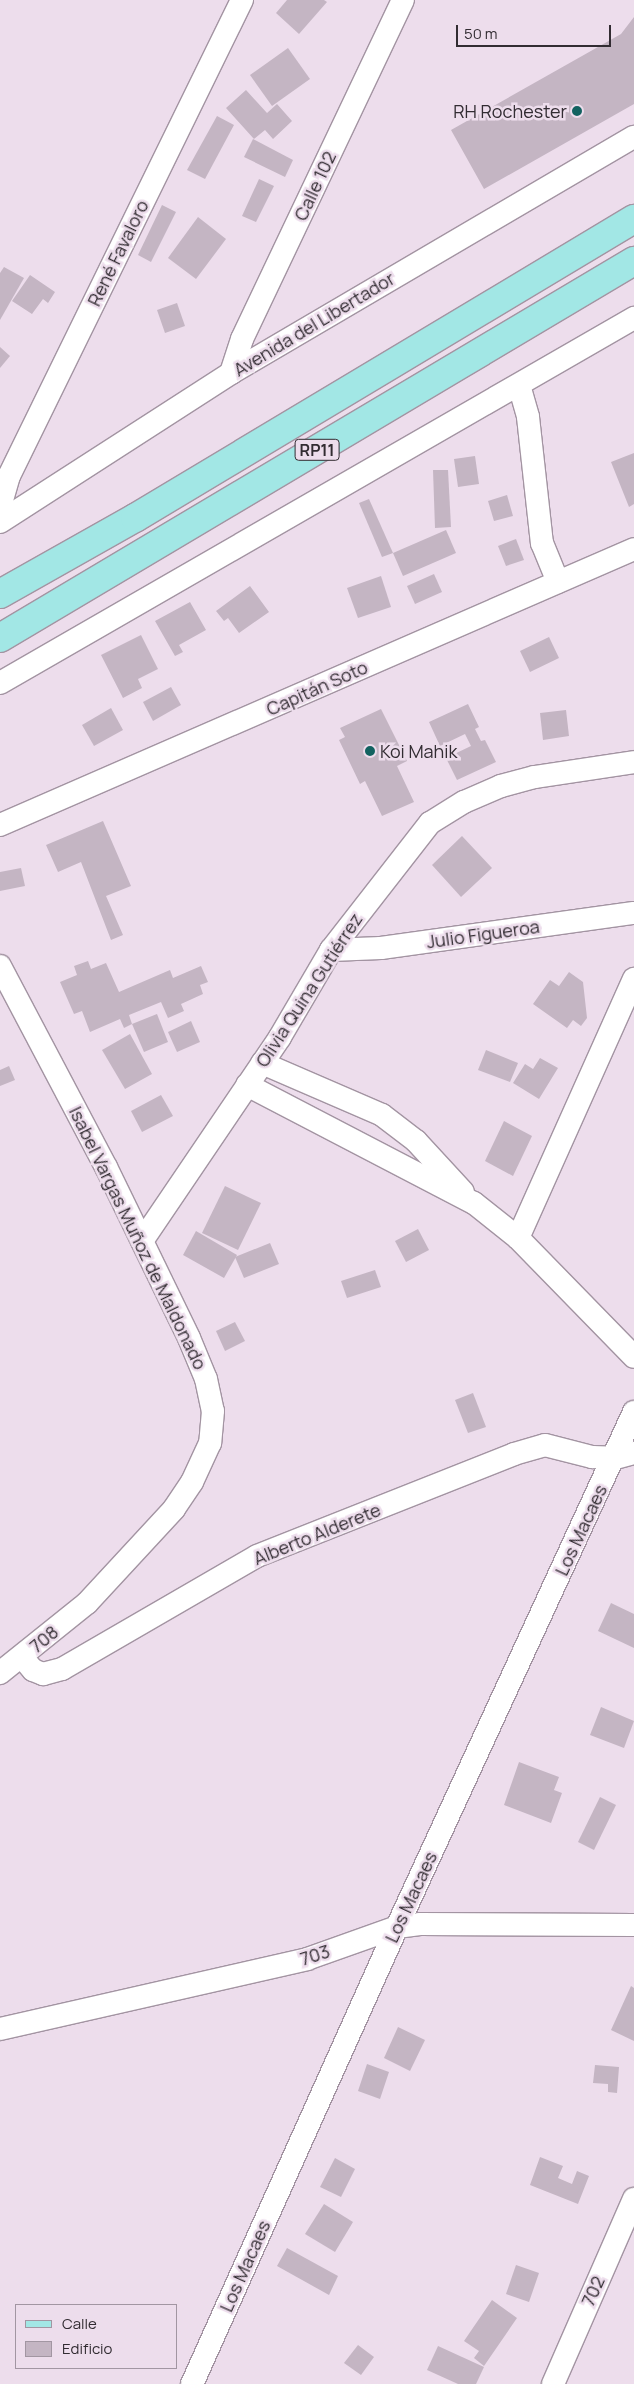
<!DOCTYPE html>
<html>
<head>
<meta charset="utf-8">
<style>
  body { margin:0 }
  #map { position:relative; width:634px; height:2384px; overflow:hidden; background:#edddec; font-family:Manrope,sans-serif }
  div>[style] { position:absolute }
  .building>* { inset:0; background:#c4b5c3 }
  .roads { filter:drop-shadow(1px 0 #a394a2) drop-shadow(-1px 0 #a394a2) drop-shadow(0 1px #a394a2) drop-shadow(0 -1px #a394a2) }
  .minor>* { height:22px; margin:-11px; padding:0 11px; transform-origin:11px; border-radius:11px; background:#fff }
  .major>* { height:28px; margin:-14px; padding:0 14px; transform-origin:14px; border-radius:14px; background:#a2e7e5 }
  .dots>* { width:14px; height:14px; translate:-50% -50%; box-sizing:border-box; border:2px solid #edddec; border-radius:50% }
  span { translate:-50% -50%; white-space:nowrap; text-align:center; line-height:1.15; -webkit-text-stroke:5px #edddec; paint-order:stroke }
  .shield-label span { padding:1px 4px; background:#edddec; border:1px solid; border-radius:4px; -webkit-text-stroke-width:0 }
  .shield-label { font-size:16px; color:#322c32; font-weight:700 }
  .poi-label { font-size:18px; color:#322c32 }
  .right { translate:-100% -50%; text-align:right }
  .left { translate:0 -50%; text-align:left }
  .street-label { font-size:18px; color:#322c32 }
  .legend { position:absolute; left:15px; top:2304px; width:162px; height:65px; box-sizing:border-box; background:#edddec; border:1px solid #a296a2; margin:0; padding:6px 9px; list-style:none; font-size:15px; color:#322c32 }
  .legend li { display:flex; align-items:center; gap:10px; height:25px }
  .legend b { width:25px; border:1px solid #a296a2 }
  .scale { position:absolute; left:456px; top:25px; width:155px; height:22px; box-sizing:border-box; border:2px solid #322c32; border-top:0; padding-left:6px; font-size:15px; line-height:18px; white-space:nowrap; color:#322c32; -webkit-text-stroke:4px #edddec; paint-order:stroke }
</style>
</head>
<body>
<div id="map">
  <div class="building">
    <div style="clip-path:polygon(287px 0,324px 0,327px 2px,299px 34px,276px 13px)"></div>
    <div style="clip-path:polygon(634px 17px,634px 104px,484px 189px,451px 130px,621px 34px)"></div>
    <div style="clip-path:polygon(288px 48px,310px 79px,272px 106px,250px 75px)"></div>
    <div style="clip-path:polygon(246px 90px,267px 113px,277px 104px,292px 121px,273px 139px,265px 130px,254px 139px,226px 108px)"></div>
    <div style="clip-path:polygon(217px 116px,234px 125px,205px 179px,187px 170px)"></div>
    <div style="clip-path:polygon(253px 139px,293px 160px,285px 177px,244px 157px)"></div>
    <div style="clip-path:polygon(259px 179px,274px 186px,256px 222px,242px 216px)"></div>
    <div style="clip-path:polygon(162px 205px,176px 212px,151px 262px,138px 255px)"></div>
    <div style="clip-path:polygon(198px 217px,226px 239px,196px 279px,168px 258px)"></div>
    <div style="clip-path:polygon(4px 267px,24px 278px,0 320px,0 273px)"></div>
    <div style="clip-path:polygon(30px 275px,55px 292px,48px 303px,43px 299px,32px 314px,12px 301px)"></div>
    <div style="clip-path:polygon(177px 303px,185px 326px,165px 333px,157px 310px)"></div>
    <div style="clip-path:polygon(0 347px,10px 356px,0 368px)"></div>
    <div style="clip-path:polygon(634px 453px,634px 504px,629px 507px,611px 462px)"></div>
    <div style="clip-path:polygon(475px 456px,479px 484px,458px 487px,454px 459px)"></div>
    <div style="clip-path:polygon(433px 470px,448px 470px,451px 527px,435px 528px)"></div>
    <div style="clip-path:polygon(507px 495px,513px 516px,494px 521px,488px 501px)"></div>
    <div style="clip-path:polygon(369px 499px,393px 553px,382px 557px,359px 503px)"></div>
    <div style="clip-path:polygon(446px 530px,456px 553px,403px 576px,393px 553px)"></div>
    <div style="clip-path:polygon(516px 539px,524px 560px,506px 566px,498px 546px)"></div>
    <div style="clip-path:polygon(434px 574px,442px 592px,415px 604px,407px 586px)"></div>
    <div style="clip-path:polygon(381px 576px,391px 607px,358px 618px,347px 588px)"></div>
    <div style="clip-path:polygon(250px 586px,269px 612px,239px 633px,228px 618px,224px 621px,216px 611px)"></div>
    <div style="clip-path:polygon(190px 602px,206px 630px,179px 645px,183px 652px,175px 656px,155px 621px)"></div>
    <div style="clip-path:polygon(141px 635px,158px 669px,138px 679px,142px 688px,123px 698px,101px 655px)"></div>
    <div style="clip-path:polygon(549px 637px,559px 658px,530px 672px,520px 651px)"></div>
    <div style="clip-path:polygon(171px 687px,181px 705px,153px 721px,143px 702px)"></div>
    <div style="clip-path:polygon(468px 704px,479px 727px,475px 729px,481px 741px,485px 740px,496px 762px,457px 780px,446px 758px,471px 746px,465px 734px,440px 746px,429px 722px)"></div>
    <div style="clip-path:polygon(111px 708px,123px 730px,94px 746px,82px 725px)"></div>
    <div style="clip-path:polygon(381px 709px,407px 761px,397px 766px,414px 802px,382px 816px,365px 781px,360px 784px,339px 740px,345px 737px,340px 728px)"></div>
    <div style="clip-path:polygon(566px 710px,569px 736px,543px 740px,540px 713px)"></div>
    <div style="clip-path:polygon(103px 821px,131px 886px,106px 896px,123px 935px,111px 940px,81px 862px,58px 872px,46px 845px)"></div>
    <div style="clip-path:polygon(462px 836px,492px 868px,461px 897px,432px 865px)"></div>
    <div style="clip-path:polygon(21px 868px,25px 886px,0 891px,0 872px)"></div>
    <div style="clip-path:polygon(88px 961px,91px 969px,106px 963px,119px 992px,170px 970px,173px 978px,201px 966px,208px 982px,200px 985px,203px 994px,181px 1004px,184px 1011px,168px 1018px,161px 1002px,129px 1015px,132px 1024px,124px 1028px,120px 1019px,90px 1032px,82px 1011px,74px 1014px,60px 982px,77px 975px,74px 966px)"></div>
    <div style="clip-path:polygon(569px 972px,583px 982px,587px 1018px,581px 1026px,573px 1020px,567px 1028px,533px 1004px,550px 980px,559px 986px)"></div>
    <div style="clip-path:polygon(157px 1014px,168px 1042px,144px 1052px,132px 1024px)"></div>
    <div style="clip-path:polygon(191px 1021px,200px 1042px,177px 1052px,168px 1032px)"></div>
    <div style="clip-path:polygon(130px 1034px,152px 1074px,125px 1089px,102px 1050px)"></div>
    <div style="clip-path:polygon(486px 1050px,518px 1063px,510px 1082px,478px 1070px)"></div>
    <div style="clip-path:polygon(540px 1058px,558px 1068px,539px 1099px,513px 1083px,525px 1064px,533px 1069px)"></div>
    <div style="clip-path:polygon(9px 1066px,15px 1080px,0 1086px,0 1070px)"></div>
    <div style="clip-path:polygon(161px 1095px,173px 1116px,142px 1132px,131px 1111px)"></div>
    <div style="clip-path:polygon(504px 1121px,532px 1136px,513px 1176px,485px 1161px)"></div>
    <div style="clip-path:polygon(225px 1186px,261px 1203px,238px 1250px,202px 1233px)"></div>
    <div style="clip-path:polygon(418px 1229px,429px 1250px,406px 1262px,395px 1241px)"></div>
    <div style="clip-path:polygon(196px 1231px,237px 1255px,224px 1278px,183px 1255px)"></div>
    <div style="clip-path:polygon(270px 1243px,279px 1264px,244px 1278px,235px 1257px)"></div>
    <div style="clip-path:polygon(375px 1270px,381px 1287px,347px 1298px,341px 1281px)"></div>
    <div style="clip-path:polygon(235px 1322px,245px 1341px,225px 1351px,216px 1331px)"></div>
    <div style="clip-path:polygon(473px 1393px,486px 1427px,468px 1433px,455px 1400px)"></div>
    <div style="clip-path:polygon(611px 1603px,634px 1614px,634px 1648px,598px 1631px)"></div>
    <div style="clip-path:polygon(601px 1707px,634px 1721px,624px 1748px,590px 1735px)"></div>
    <div style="clip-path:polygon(519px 1762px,559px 1777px,554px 1790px,562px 1793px,551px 1823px,504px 1805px)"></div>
    <div style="clip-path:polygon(600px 1797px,616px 1805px,594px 1850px,578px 1842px)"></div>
    <div style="clip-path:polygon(631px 1986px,634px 1988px,634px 2041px,611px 2030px)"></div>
    <div style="clip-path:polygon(398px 2027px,425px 2040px,410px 2071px,384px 2058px)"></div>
    <div style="clip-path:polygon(367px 2064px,389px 2072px,380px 2099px,358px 2091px)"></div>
    <div style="clip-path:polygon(595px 2065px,619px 2067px,617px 2093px,608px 2092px,608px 2084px,593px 2083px)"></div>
    <div style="clip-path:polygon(540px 2157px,563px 2166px,558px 2178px,572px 2184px,577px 2171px,589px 2176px,578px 2204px,530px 2185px)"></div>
    <div style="clip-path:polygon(335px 2158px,355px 2169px,341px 2197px,320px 2187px)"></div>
    <div style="clip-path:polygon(324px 2204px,353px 2222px,335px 2252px,305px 2234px)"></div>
    <div style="clip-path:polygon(287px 2248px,338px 2276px,329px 2295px,277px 2266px)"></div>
    <div style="clip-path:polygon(516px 2265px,539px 2273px,529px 2302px,506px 2294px)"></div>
    <div style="clip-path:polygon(492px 2300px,517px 2318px,484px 2366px,474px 2358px,479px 2351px,464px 2341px)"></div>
    <div style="clip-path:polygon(358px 2345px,374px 2357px,361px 2375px,344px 2363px)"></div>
    <div style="clip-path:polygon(438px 2346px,484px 2367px,476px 2384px,458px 2384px,427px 2370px)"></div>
  </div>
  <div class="roads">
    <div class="minor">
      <div style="left:231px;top:373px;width:36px;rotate:-72deg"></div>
      <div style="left:242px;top:339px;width:375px;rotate:-64.6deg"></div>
      <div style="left:519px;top:385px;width:33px;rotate:74deg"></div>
      <div style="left:528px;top:417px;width:127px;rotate:83.7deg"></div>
      <div style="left:542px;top:543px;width:42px;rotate:67.7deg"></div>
      <div style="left:0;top:507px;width:32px;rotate:-74deg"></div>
      <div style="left:9px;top:476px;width:530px;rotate:-63.92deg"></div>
      <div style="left:0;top:522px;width:275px;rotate:-32.8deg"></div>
      <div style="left:231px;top:373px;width:467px;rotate:-30.4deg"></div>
      <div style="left:0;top:683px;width:732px;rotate:-29.93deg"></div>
      <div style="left:0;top:825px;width:691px;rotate:-23.52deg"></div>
      <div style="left:331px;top:950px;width:50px;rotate:-2.3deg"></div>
      <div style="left:381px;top:948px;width:255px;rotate:-7.9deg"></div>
      <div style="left:0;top:966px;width:227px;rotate:62.2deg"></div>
      <div style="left:106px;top:1167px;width:190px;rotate:64.1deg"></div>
      <div style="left:189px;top:1338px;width:44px;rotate:67.5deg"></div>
      <div style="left:206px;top:1379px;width:33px;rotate:78deg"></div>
      <div style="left:213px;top:1411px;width:32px;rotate:95deg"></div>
      <div style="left:210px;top:1443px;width:43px;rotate:114.8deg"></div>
      <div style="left:192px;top:1482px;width:32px;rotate:124deg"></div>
      <div style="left:174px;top:1509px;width:128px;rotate:132.8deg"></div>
      <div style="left:87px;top:1603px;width:112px;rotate:141.2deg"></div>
      <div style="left:262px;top:1063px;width:131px;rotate:23.4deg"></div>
      <div style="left:382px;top:1115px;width:43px;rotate:37.4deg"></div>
      <div style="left:416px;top:1141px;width:69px;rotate:47.3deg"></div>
      <div style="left:247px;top:1085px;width:256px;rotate:27.5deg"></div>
      <div style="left:474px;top:1203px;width:56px;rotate:38.5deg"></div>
      <div style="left:518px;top:1238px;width:166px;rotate:45.7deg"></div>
      <div style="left:518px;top:1238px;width:284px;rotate:-65.9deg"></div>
      <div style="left:142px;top:1241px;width:246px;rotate:-55.9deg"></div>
      <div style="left:280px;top:1037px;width:101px;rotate:-59.6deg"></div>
      <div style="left:331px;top:950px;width:161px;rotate:-52.1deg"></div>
      <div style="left:430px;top:823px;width:40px;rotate:-32deg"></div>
      <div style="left:464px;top:802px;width:40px;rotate:-23.4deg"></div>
      <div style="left:501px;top:786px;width:35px;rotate:-15deg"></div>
      <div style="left:535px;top:777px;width:100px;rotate:-8.6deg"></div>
      <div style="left:22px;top:1657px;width:17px;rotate:50deg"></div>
      <div style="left:33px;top:1670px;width:11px;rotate:22deg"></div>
      <div style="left:43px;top:1674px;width:20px;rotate:-15deg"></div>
      <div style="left:62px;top:1669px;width:225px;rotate:-30.1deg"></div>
      <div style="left:257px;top:1556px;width:277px;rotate:-21.6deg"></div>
      <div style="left:514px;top:1454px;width:32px;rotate:-16deg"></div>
      <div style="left:545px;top:1445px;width:49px;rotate:14.3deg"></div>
      <div style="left:592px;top:1457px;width:23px;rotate:2deg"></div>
      <div style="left:615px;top:1458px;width:20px;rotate:-15deg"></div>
      <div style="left:0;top:2029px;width:315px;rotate:-12.8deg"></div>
      <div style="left:307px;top:1959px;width:96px;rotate:-19.6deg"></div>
      <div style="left:397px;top:1927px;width:23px;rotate:-7deg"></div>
      <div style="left:420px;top:1924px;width:214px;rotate:0.3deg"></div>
      <div style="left:192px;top:2384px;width:501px;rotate:-65.84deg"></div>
      <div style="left:397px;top:1927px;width:567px;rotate:-65.29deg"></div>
      <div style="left:553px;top:2384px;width:202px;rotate:-66.4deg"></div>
    </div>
    <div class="major">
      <div style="left:0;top:594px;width:155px;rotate:-29.4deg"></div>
      <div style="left:135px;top:518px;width:582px;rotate:-30.93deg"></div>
      <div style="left:0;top:638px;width:738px;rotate:-30.74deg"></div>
    </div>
  </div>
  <div class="dots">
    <div style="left:577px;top:111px;background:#126260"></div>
    <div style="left:370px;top:751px;background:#126260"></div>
  </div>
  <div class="shield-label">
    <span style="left:317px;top:450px">RP11</span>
  </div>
  <div class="poi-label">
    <span class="right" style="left:567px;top:111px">RH Rochester</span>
    <span class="left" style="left:380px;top:751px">Koi Mahik</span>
  </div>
  <div class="street-label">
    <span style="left:315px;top:186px;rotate:-65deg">Calle 102</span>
    <span style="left:118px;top:253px;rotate:-64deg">René Favaloro</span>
    <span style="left:314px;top:324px;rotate:-31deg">Avenida del Libertador</span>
    <span style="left:317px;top:688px;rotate:-24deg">Capitán Soto</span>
    <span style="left:483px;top:934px;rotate:-8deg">Julio Figueroa</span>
    <span style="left:309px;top:990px;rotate:-57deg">Olivia Quina Gutiérrez</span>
    <span style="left:138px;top:1238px;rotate:64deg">Isabel Vargas Muñoz de Maldonado</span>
    <span style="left:581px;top:1530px;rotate:-65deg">Los Macaes</span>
    <span style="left:317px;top:1534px;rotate:-22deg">Alberto Alderete</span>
    <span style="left:44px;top:1639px;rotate:-40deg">708</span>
    <span style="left:411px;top:1897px;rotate:-65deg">Los Macaes</span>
    <span style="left:315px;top:1955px;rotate:-18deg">703</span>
    <span style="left:245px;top:2266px;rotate:-66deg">Los Macaes</span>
    <span style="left:593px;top:2291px;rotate:-66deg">702</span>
  </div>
  <ul class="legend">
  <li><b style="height:6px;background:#a2e7e5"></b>Calle</li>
  <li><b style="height:14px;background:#c4b5c3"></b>Edificio</li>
  </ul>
  <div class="scale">50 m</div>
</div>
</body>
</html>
